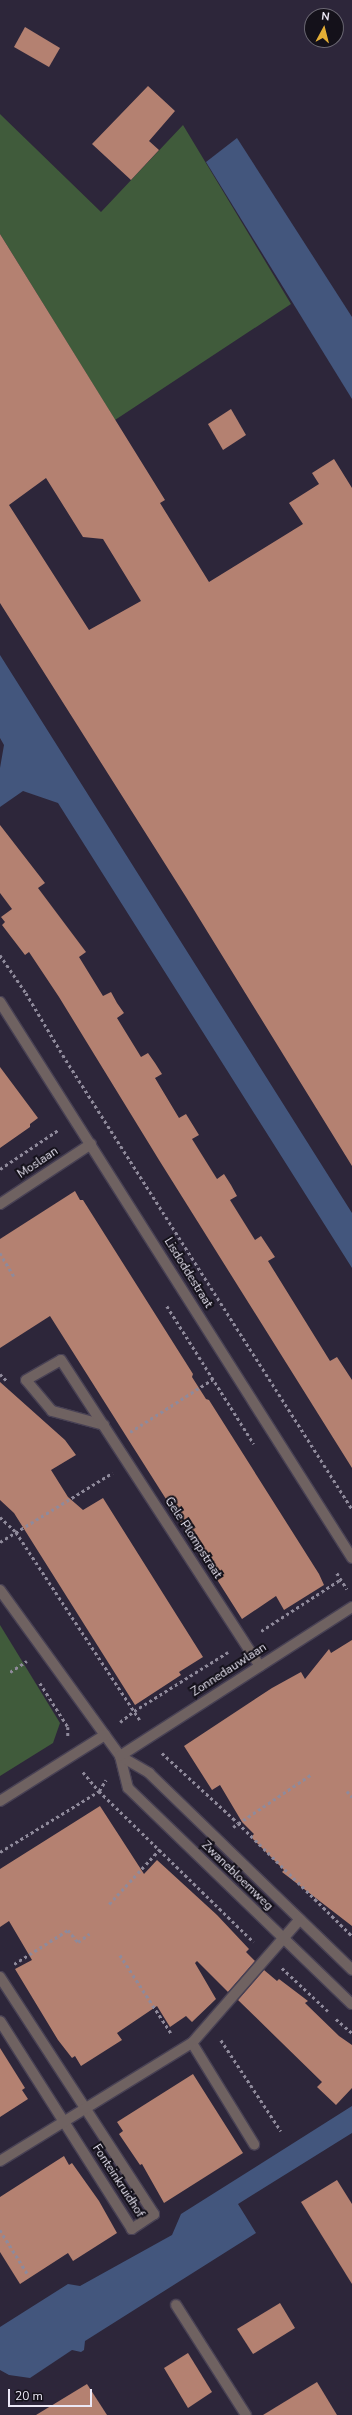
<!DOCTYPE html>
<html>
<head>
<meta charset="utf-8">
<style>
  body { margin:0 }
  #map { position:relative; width:352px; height:2415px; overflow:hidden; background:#2d263a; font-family:"Nunito Sans",sans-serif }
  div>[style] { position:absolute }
  .green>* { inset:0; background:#405b3b }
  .water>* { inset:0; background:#43567d }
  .building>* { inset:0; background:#b48171 }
  .path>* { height:2.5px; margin-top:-1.25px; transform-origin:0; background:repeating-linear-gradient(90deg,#8f8a9b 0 3px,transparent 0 6px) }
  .roads { filter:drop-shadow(1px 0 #484154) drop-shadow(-1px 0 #484154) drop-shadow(0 1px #484154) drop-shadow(0 -1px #484154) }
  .lane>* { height:10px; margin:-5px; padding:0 5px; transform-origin:5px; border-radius:5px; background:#6f6261 }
  .street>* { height:10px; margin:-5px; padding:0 5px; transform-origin:5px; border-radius:5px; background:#6f6261 }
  span { translate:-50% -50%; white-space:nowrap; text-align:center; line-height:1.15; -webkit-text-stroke:4px #14111a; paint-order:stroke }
  .street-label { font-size:12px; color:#ece8f6 }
  .north { position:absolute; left:304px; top:8px; width:40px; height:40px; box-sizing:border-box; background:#14111a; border:1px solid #6a6772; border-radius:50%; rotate:7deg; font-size:11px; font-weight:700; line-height:16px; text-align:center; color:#ece8f6 }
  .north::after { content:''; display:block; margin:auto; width:14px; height:18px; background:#e4ae35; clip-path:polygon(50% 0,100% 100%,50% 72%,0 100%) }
  .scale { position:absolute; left:8px; top:2389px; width:84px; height:18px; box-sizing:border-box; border:2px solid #ece8f6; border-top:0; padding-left:5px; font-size:12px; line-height:14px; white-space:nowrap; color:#ece8f6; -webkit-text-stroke:3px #14111a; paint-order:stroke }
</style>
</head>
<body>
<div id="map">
  <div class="green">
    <div style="clip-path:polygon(0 114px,101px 212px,183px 125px,291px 304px,115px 420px,0 234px)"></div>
    <div style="clip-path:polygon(0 1625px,60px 1723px,53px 1743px,0 1776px)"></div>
  </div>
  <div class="water">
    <div style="clip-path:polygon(237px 138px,352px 317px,352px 399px,206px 162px)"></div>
    <div style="clip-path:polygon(0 655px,352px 1213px,352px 1268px,58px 803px,23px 791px,0 807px,0 768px,4px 745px,0 738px)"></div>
    <div style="clip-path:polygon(352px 2106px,352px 2133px,238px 2204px,256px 2233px,85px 2341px,84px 2350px,81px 2352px,72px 2350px,30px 2378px,9px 2375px,0 2370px,0 2327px,68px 2284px,80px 2286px,172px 2235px,181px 2214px)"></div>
  </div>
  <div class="building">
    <div style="clip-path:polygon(25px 27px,60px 48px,49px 67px,14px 47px)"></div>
    <div style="clip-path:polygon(148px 86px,175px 111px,149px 141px,159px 150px,131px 180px,92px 144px)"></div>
    <div style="clip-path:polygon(evenodd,0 234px,165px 500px,160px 503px,209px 582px,303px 524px,289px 503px,319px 484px,312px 473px,334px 459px,352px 488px,352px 1166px,186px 897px,0 603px,0 234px,46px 478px,83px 537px,103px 539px,141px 601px,89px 630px,9px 505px,46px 478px)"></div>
    <div style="clip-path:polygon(231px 409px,246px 435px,223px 450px,208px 424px)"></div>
    <div style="clip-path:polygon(0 825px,45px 883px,38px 888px,86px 952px,79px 957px,103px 996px,111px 992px,117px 1003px,124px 1013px,117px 1018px,141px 1057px,148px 1053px,155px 1063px,162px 1074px,155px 1078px,179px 1118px,186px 1114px,199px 1135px,192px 1139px,217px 1179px,224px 1174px,231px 1185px,237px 1196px,230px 1200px,255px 1240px,261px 1236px,275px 1257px,268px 1261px,330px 1361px,337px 1357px,352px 1380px,352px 1468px,159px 1160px,59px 997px,29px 952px,25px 955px,2px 925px,5px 922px,1px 917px,12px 909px,0 893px)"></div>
    <div style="clip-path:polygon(0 1067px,38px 1118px,30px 1124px,30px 1127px,0 1148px)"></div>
    <div style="clip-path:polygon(75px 1191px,80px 1200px,83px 1200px,193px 1374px,192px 1377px,206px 1399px,209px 1400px,319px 1574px,324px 1585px,284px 1610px,276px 1596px,242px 1619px,50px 1316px,0 1348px,0 1239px)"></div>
    <div style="clip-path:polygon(0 1382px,65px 1440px,76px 1455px,51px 1470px,68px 1497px,83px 1510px,103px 1498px,203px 1657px,179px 1672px,181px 1675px,135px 1705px,14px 1513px,0 1500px)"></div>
    <div style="clip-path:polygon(352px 1640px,352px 1926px,282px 1872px,284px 1870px,251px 1837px,254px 1834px,242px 1822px,220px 1785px,212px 1790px,184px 1746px,272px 1688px,301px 1672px,305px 1679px,329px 1649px,331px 1653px)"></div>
    <div style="clip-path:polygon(100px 1806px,144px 1874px,157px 1860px,217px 1915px,249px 1949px,246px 1952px,255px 1961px,228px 1992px,197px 1961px,195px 1963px,216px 1999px,192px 2022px,186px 2016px,170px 2027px,157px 2006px,117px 2033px,122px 2040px,81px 2066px,75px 2056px,72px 2058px,58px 2040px,15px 1969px,32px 1960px,9px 1921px,0 1927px,0 1869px)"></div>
    <div style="clip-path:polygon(264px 1970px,277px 1981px,279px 1979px,308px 2001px,305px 2003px,339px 2036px,352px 2045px,352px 2088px,336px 2105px,317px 2087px,322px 2082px,238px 2000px)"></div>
    <div style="clip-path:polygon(0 2048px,25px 2088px,22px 2090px,28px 2099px,0 2117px)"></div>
    <div style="clip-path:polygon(193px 2074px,243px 2153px,164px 2203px,142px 2164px,140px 2165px,119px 2134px,123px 2131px,117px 2122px)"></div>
    <div style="clip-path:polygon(64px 2156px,69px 2165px,72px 2163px,99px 2201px,117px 2233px,73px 2261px,68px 2253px,20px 2284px,0 2252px,0 2197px)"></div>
    <div style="clip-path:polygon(337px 2180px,352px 2204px,352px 2284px,301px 2202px)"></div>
    <div style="clip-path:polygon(280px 2303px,295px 2328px,253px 2354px,237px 2329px)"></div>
    <div style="clip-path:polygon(188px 2353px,212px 2392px,188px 2408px,164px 2368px)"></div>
    <div style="clip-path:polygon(317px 2382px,337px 2415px,263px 2415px)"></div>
    <div style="clip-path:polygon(87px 2384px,107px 2415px,36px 2415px)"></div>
  </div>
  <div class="path">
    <div style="left:0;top:955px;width:46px;rotate:55.6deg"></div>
    <div style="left:26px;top:993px;width:78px;rotate:59.2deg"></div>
    <div style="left:66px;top:1060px;width:532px;rotate:57.5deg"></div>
    <div style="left:0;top:1169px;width:70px;rotate:-33.9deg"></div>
    <div style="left:0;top:1253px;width:27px;rotate:59deg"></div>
    <div style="left:167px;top:1306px;width:163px;rotate:57.8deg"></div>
    <div style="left:0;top:1374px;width:10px;rotate:45deg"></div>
    <div style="left:130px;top:1432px;width:98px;rotate:-32.6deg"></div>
    <div style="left:0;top:1517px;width:22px;rotate:43deg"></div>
    <div style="left:16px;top:1532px;width:225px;rotate:56.6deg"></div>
    <div style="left:0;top:1542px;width:132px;rotate:-31.6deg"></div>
    <div style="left:337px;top:1573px;width:19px;rotate:58deg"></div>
    <div style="left:261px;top:1631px;width:95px;rotate:-33deg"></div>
    <div style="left:10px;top:1672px;width:20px;rotate:-33deg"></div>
    <div style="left:40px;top:1683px;width:52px;rotate:57.5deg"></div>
    <div style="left:68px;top:1727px;width:9px;rotate:90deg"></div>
    <div style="left:120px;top:1722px;width:18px;rotate:-38deg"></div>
    <div style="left:134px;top:1711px;width:111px;rotate:-32.1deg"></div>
    <div style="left:162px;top:1753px;width:103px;rotate:42.6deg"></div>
    <div style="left:238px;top:1823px;width:161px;rotate:44.7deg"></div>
    <div style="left:83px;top:1772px;width:25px;rotate:50deg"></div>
    <div style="left:99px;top:1791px;width:216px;rotate:44.3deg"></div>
    <div style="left:347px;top:1791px;width:8px;rotate:50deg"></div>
    <div style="left:233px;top:1827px;width:95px;rotate:-33.9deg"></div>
    <div style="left:0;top:1852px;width:116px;rotate:-31.6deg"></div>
    <div style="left:99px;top:1791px;width:13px;rotate:-58deg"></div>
    <div style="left:109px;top:1904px;width:75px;rotate:-47.2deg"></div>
    <div style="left:120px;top:1955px;width:93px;rotate:56.8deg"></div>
    <div style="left:14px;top:1964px;width:64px;rotate:-32.2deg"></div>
    <div style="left:68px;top:1930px;width:16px;rotate:50deg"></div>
    <div style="left:78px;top:1942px;width:14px;rotate:-36deg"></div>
    <div style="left:282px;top:1968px;width:63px;rotate:43.1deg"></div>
    <div style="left:336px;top:2019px;width:21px;rotate:41deg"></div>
    <div style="left:221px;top:2040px;width:109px;rotate:56.6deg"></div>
    <div style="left:0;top:2230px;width:54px;rotate:57.8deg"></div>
  </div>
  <div class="roads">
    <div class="lane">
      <div style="left:176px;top:2305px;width:130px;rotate:57.5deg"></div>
    </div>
    <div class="street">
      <div style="left:0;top:1002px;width:658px;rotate:57.66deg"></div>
      <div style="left:0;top:1204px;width:109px;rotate:-33.4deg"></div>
      <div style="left:104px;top:1425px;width:54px;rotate:-164.9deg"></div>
      <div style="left:52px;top:1411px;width:40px;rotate:-130deg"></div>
      <div style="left:26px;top:1380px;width:40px;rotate:-29.7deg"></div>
      <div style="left:61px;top:1360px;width:365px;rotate:57deg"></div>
      <div style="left:0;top:1590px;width:205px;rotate:54.1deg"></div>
      <div style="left:120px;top:1756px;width:33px;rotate:76deg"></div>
      <div style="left:128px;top:1788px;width:311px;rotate:44deg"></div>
      <div style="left:120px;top:1756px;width:34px;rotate:30deg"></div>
      <div style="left:149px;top:1773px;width:283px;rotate:44.1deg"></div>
      <div style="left:120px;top:1756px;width:276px;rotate:-32.7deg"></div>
      <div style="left:0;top:1801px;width:124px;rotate:-32.2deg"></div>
      <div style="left:0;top:1977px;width:283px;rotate:57deg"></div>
      <div style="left:154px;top:2214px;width:27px;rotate:146deg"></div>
      <div style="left:132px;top:2229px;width:246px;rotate:-122.4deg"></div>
      <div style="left:192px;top:2043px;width:119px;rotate:58.5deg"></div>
      <div style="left:0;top:2161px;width:225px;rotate:-31.6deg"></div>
      <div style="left:192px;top:2043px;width:164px;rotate:-48.9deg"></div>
    </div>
  </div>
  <div class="street-label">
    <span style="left:38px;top:1163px;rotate:-34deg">Moslaan</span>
    <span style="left:188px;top:1273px;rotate:58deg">Lisdoddestraat</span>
    <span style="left:193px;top:1538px;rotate:57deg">Gele Plompstraat</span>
    <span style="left:229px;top:1670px;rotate:-33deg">Zonnedauwlaan</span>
    <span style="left:237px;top:1876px;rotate:44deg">Zwanebloemweg</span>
    <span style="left:118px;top:2181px;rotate:57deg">Fonteinkruidhof</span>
  </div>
  <div class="north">N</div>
  <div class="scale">20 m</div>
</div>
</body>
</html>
